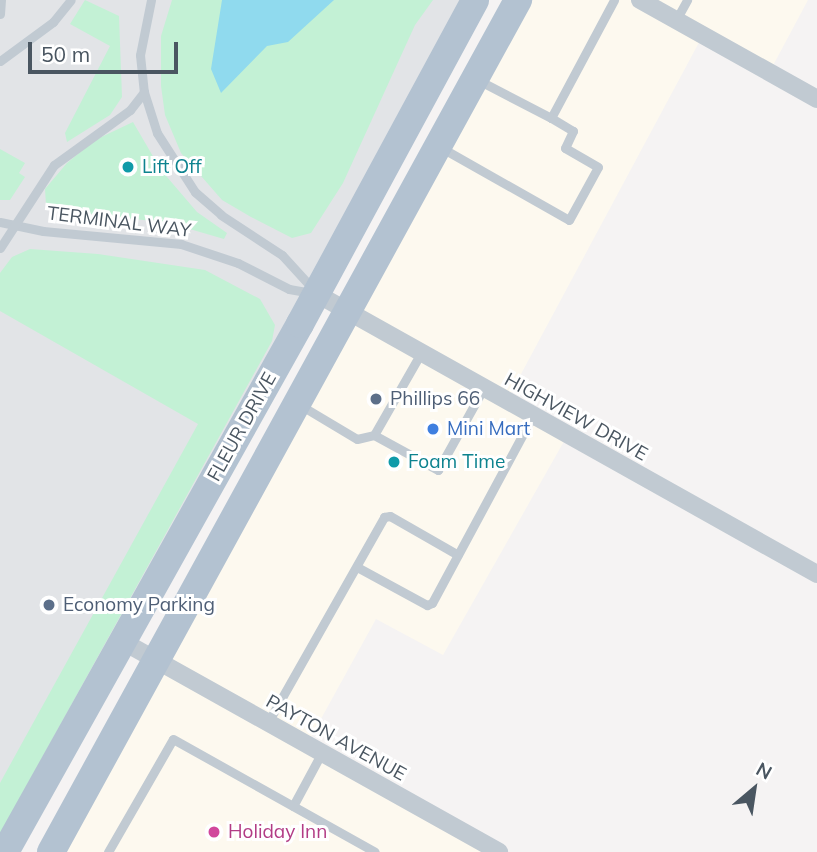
<!DOCTYPE html>
<html>
<head>
<meta charset="utf-8">
<style>
  body { margin:0 }
  #map { position:relative; width:817px; height:852px; overflow:hidden; background:#f5f3f3; font-family:Mulish,sans-serif }
  div>[style] { position:absolute }
  .commercial>* { inset:0; background:#fdf9ef }
  .airport>* { inset:0; background:#e2e4e7 }
  .green>* { inset:0; background:#c3f1d5 }
  .water>* { inset:0; background:#90daee }
  .lane>* { height:9px; margin:-4.5px; padding:0 4.5px; transform-origin:4.5px; border-radius:4.5px; background:#c1cad2 }
  .street>* { height:18px; margin:-9px; padding:0 9px; transform-origin:9px; border-radius:9px; background:#c1cad2 }
  .primary>* { height:28px; margin:-14px; padding:0 14px; transform-origin:14px; border-radius:14px; background:#b3c2d1 }
  .dots>* { width:19px; height:19px; translate:-50% -50%; box-sizing:border-box; border:4px solid #fff; border-radius:50% }
  span { translate:-50% -50%; white-space:nowrap; text-align:center; line-height:1.15; -webkit-text-stroke:6px #fff; paint-order:stroke }
  .culture-label { font-size:19px; color:#0d838f }
  .left { translate:0 -50%; text-align:left }
  .street-label { font-size:19px; color:#4a5661 }
  .service-label { font-size:19px; color:#4e5e75 }
  .shop-label { font-size:19px; color:#366cbe }
  .hotel-label { font-size:19px; color:#b23c85 }
  .north { position:absolute; left:719px; top:754px; width:70px; height:70px; -webkit-text-stroke:5px #fff; paint-order:stroke; rotate:29deg; font-size:19px; font-weight:700; line-height:28px; text-align:center; color:#4a5661 }
  .north::after { content:''; display:block; margin:auto; width:24px; height:32px; background:#4a5661; clip-path:polygon(50% 0,100% 100%,50% 72%,0 100%) }
  .scale { position:absolute; left:28px; top:42px; width:150px; height:32px; box-sizing:border-box; border:4px solid #4a5661; border-top:0; padding-left:9px; font-size:21px; line-height:24px; white-space:nowrap; color:#4a5661; -webkit-text-stroke:5px #fff; paint-order:stroke }
</style>
</head>
<body>
<div id="map">
  <div class="commercial">
    <div style="clip-path:polygon(518px 0,808px 0,769px 73px,703px 35px,506px 402px,567px 436px,443px 655px,376px 619px,306px 746px,499px 852px,51px 852px)"></div>
  </div>
  <div class="airport">
    <div style="clip-path:polygon(0 0,475px 0,0 852px)"></div>
  </div>
  <div class="green">
    <div style="clip-path:polygon(85px 0,119px 16px,122px 97px,110px 115px,67px 142px,65px 133px,110px 46px,70px 24px)"></div>
    <div style="clip-path:polygon(172px 0,433px 0,415px 25px,343px 183px,311px 233px,292px 238px,251px 217px,222px 200px,181px 153px,165px 115px,161px 86px,161px 36px)"></div>
    <div style="clip-path:polygon(133px 122px,161px 170px,197px 212px,227px 233px,224px 239px,169px 223px,65px 211px,46px 205px,45px 189px,67px 163px,95px 140px)"></div>
    <div style="clip-path:polygon(0 149px,25px 163px,19px 173px,25px 177px,10px 200px,0 200px)"></div>
    <div style="clip-path:polygon(30px 249px,98px 254px,205px 270px,260px 299px,275px 325px,272px 341px,0 834px,0 783px,198px 424px,0 311px,0 273px,12px 257px)"></div>
  </div>
  <div class="water">
    <div style="clip-path:polygon(222px 0,334px 0,288px 42px,267px 46px,221px 93px,211px 69px)"></div>
  </div>
  <div class="lane">
    <div style="left:151px;top:0;width:56px;rotate:101.3deg"></div>
    <div style="left:140px;top:55px;width:37px;rotate:84deg"></div>
    <div style="left:144px;top:92px;width:43px;rotate:72.4deg"></div>
    <div style="left:157px;top:133px;width:70px;rotate:57.2deg"></div>
    <div style="left:195px;top:192px;width:35px;rotate:41deg"></div>
    <div style="left:221px;top:215px;width:73px;rotate:33.3deg"></div>
    <div style="left:282px;top:255px;width:47px;rotate:47.6deg"></div>
    <div style="left:0;top:14px;width:14px;rotate:-86deg"></div>
    <div style="left:676px;top:20px;width:23px;rotate:-61deg"></div>
    <div style="left:0;top:61px;width:66px;rotate:-36.3deg"></div>
    <div style="left:53px;top:22px;width:28px;rotate:-51deg"></div>
    <div style="left:478px;top:80px;width:82px;rotate:27.5deg"></div>
    <div style="left:551px;top:118px;width:134px;rotate:-61.9deg"></div>
    <div style="left:440px;top:147px;width:148px;rotate:29.5deg"></div>
    <div style="left:569px;top:220px;width:60px;rotate:-61.3deg"></div>
    <div style="left:598px;top:167px;width:38px;rotate:-150deg"></div>
    <div style="left:565px;top:148px;width:19px;rotate:-65deg"></div>
    <div style="left:573px;top:131px;width:26px;rotate:-149deg"></div>
    <div style="left:0;top:222px;width:44px;rotate:11.8deg"></div>
    <div style="left:43px;top:231px;width:139px;rotate:5.4deg"></div>
    <div style="left:181px;top:244px;width:60px;rotate:18.4deg"></div>
    <div style="left:238px;top:263px;width:57px;rotate:27deg"></div>
    <div style="left:289px;top:289px;width:23px;rotate:10deg"></div>
    <div style="left:0;top:248px;width:99px;rotate:-57deg"></div>
    <div style="left:54px;top:165px;width:94px;rotate:-35.9deg"></div>
    <div style="left:130px;top:110px;width:23px;rotate:-52deg"></div>
    <div style="left:300px;top:405px;width:66px;rotate:30.8deg"></div>
    <div style="left:357px;top:439px;width:17px;rotate:-13deg"></div>
    <div style="left:374px;top:435px;width:73px;rotate:28.7deg"></div>
    <div style="left:438px;top:470px;width:93px;rotate:-60.9deg"></div>
    <div style="left:374px;top:435px;width:95px;rotate:-60.2deg"></div>
    <div style="left:357px;top:567px;width:80px;rotate:28.5deg"></div>
    <div style="left:427px;top:605px;width:5px;rotate:-22deg"></div>
    <div style="left:432px;top:603px;width:211px;rotate:-61.7deg"></div>
    <div style="left:267px;top:724px;width:238px;rotate:-60.5deg"></div>
    <div style="left:384px;top:517px;width:6px;rotate:-9deg"></div>
    <div style="left:390px;top:516px;width:78px;rotate:29.8deg"></div>
    <div style="left:293px;top:806px;width:59px;rotate:-61.7deg"></div>
    <div style="left:108px;top:852px;width:130px;rotate:-60.1deg"></div>
    <div style="left:173px;top:739px;width:231px;rotate:29.2deg"></div>
  </div>
  <div class="street">
    <div style="left:640px;top:0;width:203px;rotate:29.2deg"></div>
    <div style="left:317px;top:294px;width:573px;rotate:29.25deg"></div>
    <div style="left:122px;top:641px;width:432px;rotate:29.2deg"></div>
  </div>
  <div class="primary">
    <div style="left:5px;top:852px;width:605px;rotate:-60.81deg"></div>
    <div style="left:300px;top:324px;width:368px;rotate:-61.6deg"></div>
    <div style="left:51px;top:852px;width:972px;rotate:-61.27deg"></div>
  </div>
  <div class="dots">
    <div style="left:128px;top:167px;background:#0f9aa8"></div>
    <div style="left:376px;top:399px;background:#5c6f8a"></div>
    <div style="left:433px;top:429px;background:#3f7fe0"></div>
    <div style="left:394px;top:462px;background:#0f9aa8"></div>
    <div style="left:49px;top:605px;background:#5c6f8a"></div>
    <div style="left:214px;top:832px;background:#d1479c"></div>
  </div>
  <div class="culture-label">
    <span class="left" style="left:142px;top:167px">Lift Off</span>
    <span class="left" style="left:408px;top:462px">Foam Time</span>
  </div>
  <div class="street-label">
    <span style="left:119px;top:222px;rotate:7deg">TERMINAL WAY</span>
    <span style="left:576px;top:417px;rotate:29deg">HIGHVIEW DRIVE</span>
    <span style="left:242px;top:427px;rotate:-61deg">FLEUR DRIVE</span>
    <span style="left:336px;top:738px;rotate:29deg">PAYTON AVENUE</span>
  </div>
  <div class="service-label">
    <span class="left" style="left:390px;top:399px">Phillips 66</span>
    <span class="left" style="left:63px;top:605px">Economy Parking</span>
  </div>
  <div class="shop-label">
    <span class="left" style="left:447px;top:429px">Mini Mart</span>
  </div>
  <div class="hotel-label">
    <span class="left" style="left:228px;top:832px">Holiday Inn</span>
  </div>
  <div class="north">N</div>
  <div class="scale">50 m</div>
</div>
</body>
</html>
